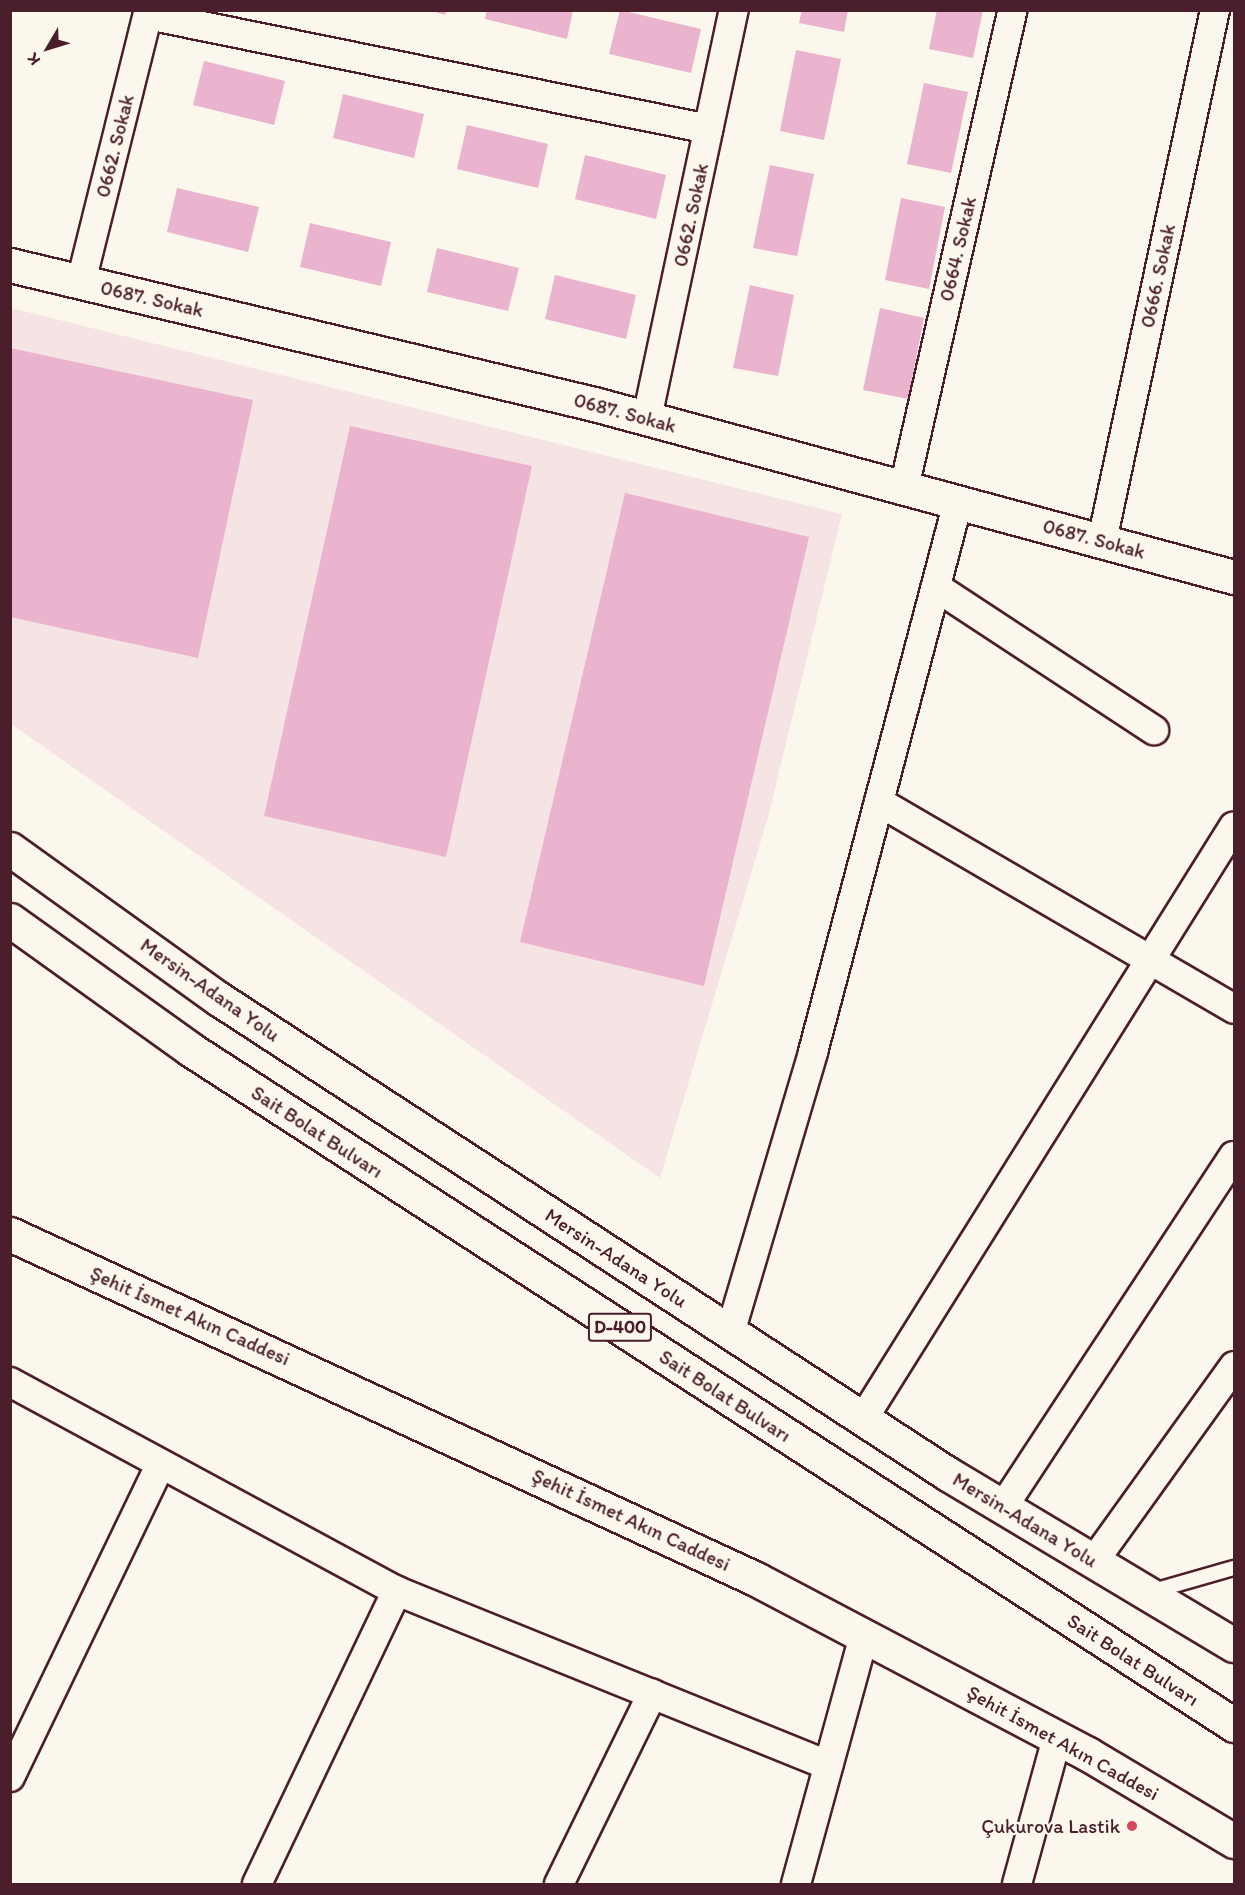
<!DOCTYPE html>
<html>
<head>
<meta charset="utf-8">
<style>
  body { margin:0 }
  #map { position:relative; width:1245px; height:1895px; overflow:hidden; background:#fbf7ec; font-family:Itim,sans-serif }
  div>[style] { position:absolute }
  .built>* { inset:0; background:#f6e3e3 }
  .building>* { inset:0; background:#eab4ce }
  .roads { filter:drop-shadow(2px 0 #4a1f2b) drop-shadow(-2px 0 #4a1f2b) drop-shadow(0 2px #4a1f2b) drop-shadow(0 -2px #4a1f2b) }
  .lane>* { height:14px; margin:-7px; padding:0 7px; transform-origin:7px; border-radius:7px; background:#fbf7ec }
  .street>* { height:28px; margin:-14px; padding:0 14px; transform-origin:14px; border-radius:14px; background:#fbf7ec }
  .secondary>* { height:33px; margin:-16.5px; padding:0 16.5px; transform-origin:16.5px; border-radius:16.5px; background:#fbf7ec }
  .highway>* { height:33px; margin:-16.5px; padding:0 16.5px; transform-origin:16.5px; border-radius:16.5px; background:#fbf7ec }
  .dots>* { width:16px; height:16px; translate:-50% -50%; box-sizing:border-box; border:3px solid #fbf7ec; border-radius:50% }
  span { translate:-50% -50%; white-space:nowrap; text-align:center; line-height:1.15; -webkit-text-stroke:4.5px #fbf7ec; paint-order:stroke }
  .shield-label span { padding:2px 4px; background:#fbf7ec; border:2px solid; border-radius:4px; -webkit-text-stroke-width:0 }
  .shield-label { font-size:18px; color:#4a1f2b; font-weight:700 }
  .street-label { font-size:20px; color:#4a1f2b }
  .poi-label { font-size:20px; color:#4a1f2b }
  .right { translate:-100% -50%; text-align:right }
  .frame { position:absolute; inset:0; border:12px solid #4a1f2b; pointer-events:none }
  .north { position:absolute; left:18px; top:18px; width:60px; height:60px; -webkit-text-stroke:4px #fbf7ec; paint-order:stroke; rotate:232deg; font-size:16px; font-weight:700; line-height:24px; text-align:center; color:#4a1f2b }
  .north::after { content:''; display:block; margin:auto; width:21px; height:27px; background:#4a1f2b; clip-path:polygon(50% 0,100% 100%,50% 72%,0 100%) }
</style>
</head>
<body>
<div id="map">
  <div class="built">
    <div style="clip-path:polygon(11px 308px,842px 514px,768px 817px,660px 1178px,11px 724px)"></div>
  </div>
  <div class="building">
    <div style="clip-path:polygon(429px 10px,447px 10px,445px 15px)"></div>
    <div style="clip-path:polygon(487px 10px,573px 10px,567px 39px,485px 19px)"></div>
    <div style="clip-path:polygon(620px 10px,701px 29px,691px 73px,609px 54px)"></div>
    <div style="clip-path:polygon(802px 10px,848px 10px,844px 32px,799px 23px)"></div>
    <div style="clip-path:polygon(937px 10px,983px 10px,973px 58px,929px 49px)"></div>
    <div style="clip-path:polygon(796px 50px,841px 59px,824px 140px,780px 131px)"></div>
    <div style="clip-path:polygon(204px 61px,285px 81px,274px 125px,193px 105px)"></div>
    <div style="clip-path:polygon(924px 83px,968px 92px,951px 173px,907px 164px)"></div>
    <div style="clip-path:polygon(343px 94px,424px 114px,414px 158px,333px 138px)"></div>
    <div style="clip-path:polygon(467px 125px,548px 144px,538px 188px,457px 169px)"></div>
    <div style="clip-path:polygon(585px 155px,666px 175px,656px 219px,575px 199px)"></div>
    <div style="clip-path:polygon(770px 165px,814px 174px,797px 256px,753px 248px)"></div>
    <div style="clip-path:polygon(177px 188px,259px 207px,248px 252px,167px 232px)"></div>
    <div style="clip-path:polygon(901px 198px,945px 207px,929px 289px,885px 280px)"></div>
    <div style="clip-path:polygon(310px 223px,391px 242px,381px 286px,300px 267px)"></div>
    <div style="clip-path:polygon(437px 248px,519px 268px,508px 311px,427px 292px)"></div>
    <div style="clip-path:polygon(555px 275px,636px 295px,626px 339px,545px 319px)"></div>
    <div style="clip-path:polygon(750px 285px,794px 295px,778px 376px,733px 368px)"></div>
    <div style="clip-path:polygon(880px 308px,924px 318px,908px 399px,863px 390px)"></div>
    <div style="clip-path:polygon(10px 348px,253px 400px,198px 658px,10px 617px)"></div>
    <div style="clip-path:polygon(350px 426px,532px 466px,446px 857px,264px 816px)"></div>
    <div style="clip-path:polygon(625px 493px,809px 537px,704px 986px,520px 942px)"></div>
  </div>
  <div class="roads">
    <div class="lane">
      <div style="left:1153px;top:1591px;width:84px;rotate:-15.9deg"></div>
    </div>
    <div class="street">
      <div style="left:148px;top:15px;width:572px;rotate:11.49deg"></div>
      <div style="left:81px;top:282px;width:280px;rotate:-76deg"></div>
      <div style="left:647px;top:418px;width:417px;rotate:-78deg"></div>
      <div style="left:904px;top:488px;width:490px;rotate:-77.2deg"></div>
      <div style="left:1102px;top:541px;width:543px;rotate:-77.99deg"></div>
      <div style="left:936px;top:587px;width:261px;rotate:33.3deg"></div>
      <div style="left:879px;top:802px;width:411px;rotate:30.2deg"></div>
      <div style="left:730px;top:1333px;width:293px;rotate:-73.5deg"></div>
      <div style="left:813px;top:1052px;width:569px;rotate:-75.23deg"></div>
      <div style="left:10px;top:1382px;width:440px;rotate:28.4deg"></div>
      <div style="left:397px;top:1591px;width:465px;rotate:22deg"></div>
      <div style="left:863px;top:1419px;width:699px;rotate:-57.97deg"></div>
      <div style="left:1003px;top:1507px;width:420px;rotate:-56.7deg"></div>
      <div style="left:1094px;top:1561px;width:240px;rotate:-54.3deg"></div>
      <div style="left:10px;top:1777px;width:346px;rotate:-64.3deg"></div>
      <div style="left:257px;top:1884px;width:325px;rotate:-64.5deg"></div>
      <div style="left:559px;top:1884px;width:212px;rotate:-63.9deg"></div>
      <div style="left:796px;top:1884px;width:257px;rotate:-74.7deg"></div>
      <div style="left:1017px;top:1884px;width:151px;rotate:-74.7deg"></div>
    </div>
    <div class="secondary">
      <div style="left:10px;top:265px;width:600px;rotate:13.39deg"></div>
      <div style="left:594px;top:404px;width:663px;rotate:15.13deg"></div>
      <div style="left:10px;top:1234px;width:822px;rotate:24.82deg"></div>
      <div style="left:756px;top:1579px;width:375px;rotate:27.8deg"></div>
      <div style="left:1088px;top:1754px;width:170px;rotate:30.8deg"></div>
    </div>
    <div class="highway">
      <div style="left:10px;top:849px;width:257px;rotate:35.7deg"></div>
      <div style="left:219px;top:999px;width:870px;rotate:33.09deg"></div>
      <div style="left:948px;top:1474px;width:333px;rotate:30.9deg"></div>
      <div style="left:10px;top:920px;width:221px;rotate:35.6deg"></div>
      <div style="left:190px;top:1049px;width:1244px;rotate:32.92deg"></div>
    </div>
  </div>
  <div class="dots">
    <div style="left:1132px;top:1826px;background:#d1495b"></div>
  </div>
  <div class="shield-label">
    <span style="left:620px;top:1327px">D-400</span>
  </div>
  <div class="street-label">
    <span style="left:115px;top:146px;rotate:-76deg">0662. Sokak</span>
    <span style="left:691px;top:215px;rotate:-78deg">0662. Sokak</span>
    <span style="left:958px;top:249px;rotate:-77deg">0664. Sokak</span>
    <span style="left:1158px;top:276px;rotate:-78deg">0666. Sokak</span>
    <span style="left:152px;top:299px;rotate:13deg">0687. Sokak</span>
    <span style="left:625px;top:413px;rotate:15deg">0687. Sokak</span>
    <span style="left:1094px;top:539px;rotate:15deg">0687. Sokak</span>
    <span style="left:210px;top:990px;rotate:35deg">Mersin-Adana Yolu</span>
    <span style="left:317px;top:1132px;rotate:33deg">Sait Bolat Bulvarı</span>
    <span style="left:616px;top:1258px;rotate:33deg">Mersin-Adana Yolu</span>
    <span style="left:190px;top:1316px;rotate:24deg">Şehit İsmet Akın Caddesi</span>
    <span style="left:725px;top:1396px;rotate:33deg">Sait Bolat Bulvarı</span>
    <span style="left:631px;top:1520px;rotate:25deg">Şehit İsmet Akın Caddesi</span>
    <span style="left:1025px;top:1520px;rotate:31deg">Mersin-Adana Yolu</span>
    <span style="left:1133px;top:1660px;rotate:33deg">Sait Bolat Bulvarı</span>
    <span style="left:1063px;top:1743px;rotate:29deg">Şehit İsmet Akın Caddesi</span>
  </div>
  <div class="poi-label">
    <span class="right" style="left:1120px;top:1826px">Çukurova Lastik</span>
  </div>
  <div class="frame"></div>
  <div class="north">K</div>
</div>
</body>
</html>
